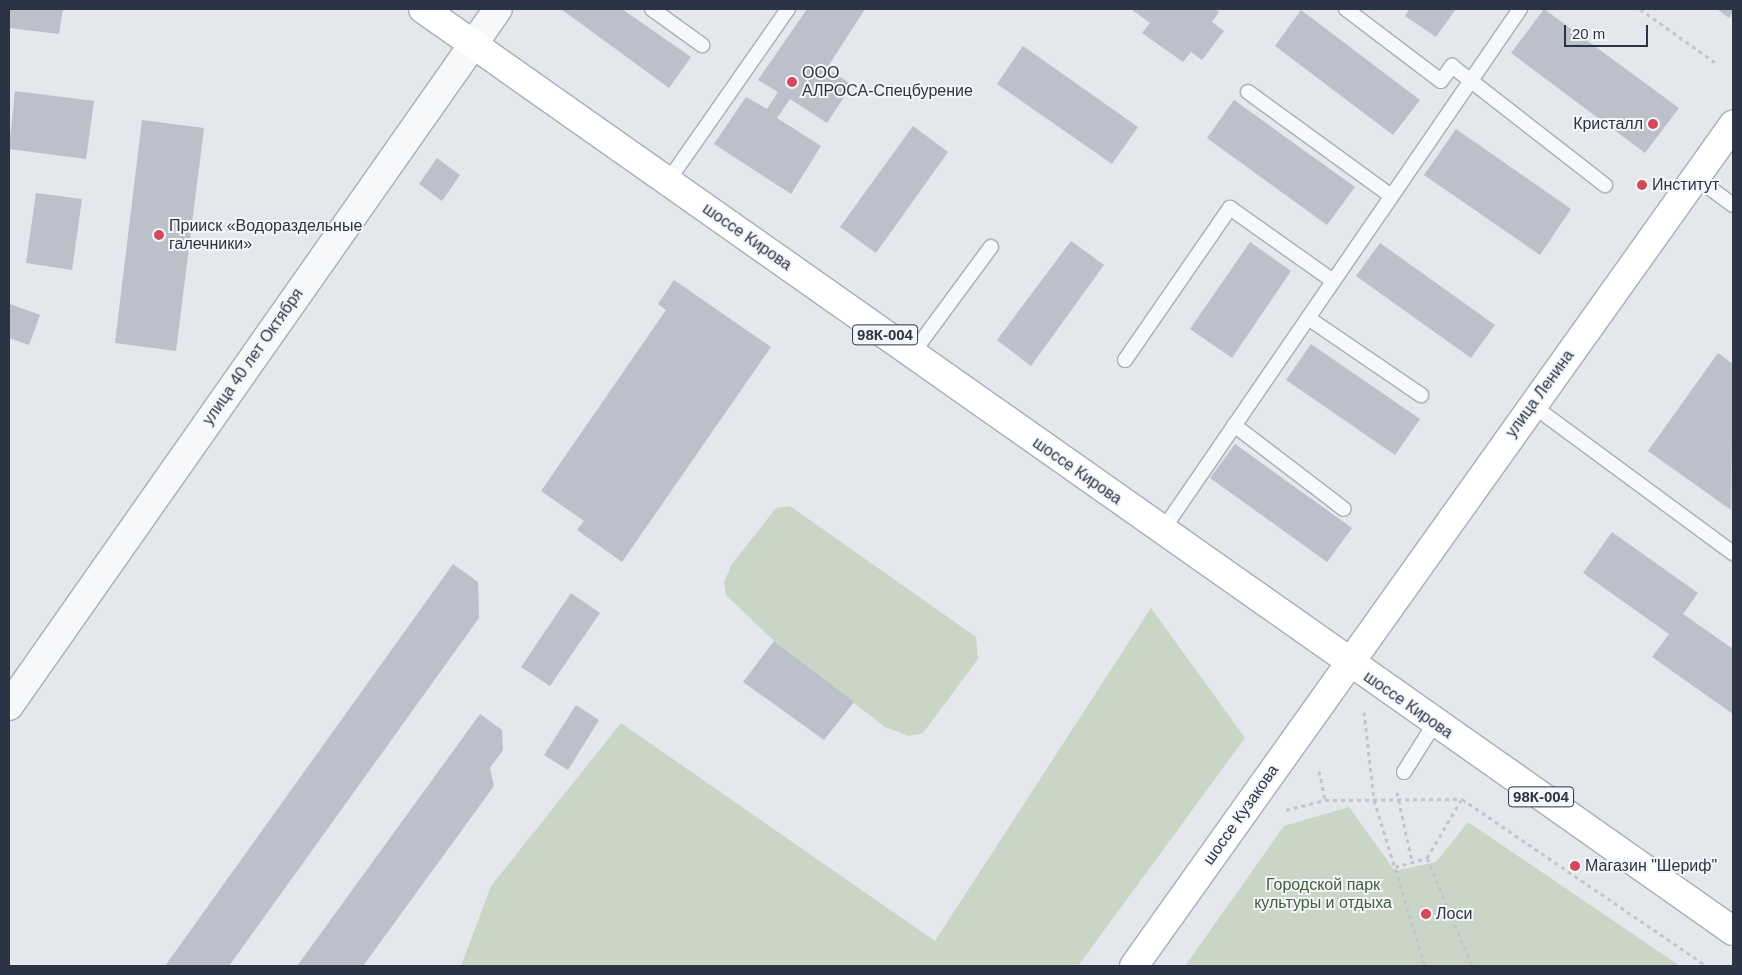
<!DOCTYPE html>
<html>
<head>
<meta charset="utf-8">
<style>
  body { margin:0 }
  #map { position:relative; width:1742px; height:975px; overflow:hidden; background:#e4e7ec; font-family:Arial,sans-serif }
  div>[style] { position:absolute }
  .green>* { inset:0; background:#c9d6c5 }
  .building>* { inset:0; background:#bbc0ca }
  .path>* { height:3px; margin-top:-1.5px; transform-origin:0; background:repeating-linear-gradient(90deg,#c2c5cb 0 4px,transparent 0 8px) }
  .roads { filter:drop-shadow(1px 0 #a9aeb7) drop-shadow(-1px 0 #a9aeb7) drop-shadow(0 1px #a9aeb7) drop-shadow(0 -1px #a9aeb7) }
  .service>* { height:14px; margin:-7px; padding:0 7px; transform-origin:7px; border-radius:7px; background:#f7f8fa }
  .minor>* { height:28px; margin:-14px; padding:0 14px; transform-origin:14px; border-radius:14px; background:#f7f8fa }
  .secondary>* { height:28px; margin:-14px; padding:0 14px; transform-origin:14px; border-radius:14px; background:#fff }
  .primary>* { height:28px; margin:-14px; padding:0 14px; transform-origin:14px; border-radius:14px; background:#fff }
  .dots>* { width:14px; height:14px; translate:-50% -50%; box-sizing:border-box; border:2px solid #f4f6f9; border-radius:50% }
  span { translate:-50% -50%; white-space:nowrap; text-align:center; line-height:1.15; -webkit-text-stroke:4px #f4f6f9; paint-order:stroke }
  .shield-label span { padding:1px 4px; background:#f4f6f9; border:1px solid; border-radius:4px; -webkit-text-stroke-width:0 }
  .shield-label { font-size:15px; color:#2b3445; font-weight:700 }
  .poi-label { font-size:16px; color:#2b3445 }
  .left { translate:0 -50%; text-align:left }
  .right { translate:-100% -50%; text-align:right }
  .street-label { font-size:16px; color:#2b3445 }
  .park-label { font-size:16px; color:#3f6138 }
  .frame { position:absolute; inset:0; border:10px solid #2b3445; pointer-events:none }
  .scale { position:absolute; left:1564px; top:25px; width:84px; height:22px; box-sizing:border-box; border:2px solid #2b3445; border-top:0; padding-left:6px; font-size:15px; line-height:18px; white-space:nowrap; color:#2b3445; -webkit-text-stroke:4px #f4f6f9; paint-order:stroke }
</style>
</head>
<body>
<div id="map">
  <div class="green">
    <div style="clip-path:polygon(790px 506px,976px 637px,978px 659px,923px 733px,909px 736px,885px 727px,774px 641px,726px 595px,724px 582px,732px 564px,776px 508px)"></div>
    <div style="clip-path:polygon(1151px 608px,1245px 738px,1078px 966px,461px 966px,491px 886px,621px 723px,935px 941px)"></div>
    <div style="clip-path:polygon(1349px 807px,1395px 871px,1436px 862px,1468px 822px,1680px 966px,1185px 966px,1284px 826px)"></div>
  </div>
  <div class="building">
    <div style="clip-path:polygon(9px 9px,63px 9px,59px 34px,9px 28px)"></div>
    <div style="clip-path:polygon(561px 9px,622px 9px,691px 57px,669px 88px)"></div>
    <div style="clip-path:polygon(807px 9px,865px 9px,827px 68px,852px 85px,827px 123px,790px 99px,777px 118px,821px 146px,791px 194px,714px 144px,746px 97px,767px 109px,778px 92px,758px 80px)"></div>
    <div style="clip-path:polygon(1131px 9px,1215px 9px,1219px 12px,1212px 22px,1224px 31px,1202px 60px,1191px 52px,1183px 62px,1142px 33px,1150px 23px)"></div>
    <div style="clip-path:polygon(1409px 9px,1456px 9px,1436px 37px,1405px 16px)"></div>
    <div style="clip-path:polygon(1544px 9px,1679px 108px,1645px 153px,1511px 53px)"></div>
    <div style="clip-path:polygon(1717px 9px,1733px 9px,1733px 12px,1729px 18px)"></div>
    <div style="clip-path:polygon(1301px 10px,1420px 100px,1393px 135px,1275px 46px)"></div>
    <div style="clip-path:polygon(1023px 46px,1138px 127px,1112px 164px,997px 84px)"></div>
    <div style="clip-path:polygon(15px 91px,94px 101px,86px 159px,9px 149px)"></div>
    <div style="clip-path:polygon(1234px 100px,1355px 187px,1327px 225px,1207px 138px)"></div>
    <div style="clip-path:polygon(142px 120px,204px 128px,176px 351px,115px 343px)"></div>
    <div style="clip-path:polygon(913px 126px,948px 152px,876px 253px,840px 227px)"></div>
    <div style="clip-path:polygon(1456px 129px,1571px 209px,1540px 255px,1424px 175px)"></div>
    <div style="clip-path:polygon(437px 158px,460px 175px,442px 201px,419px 184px)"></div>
    <div style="clip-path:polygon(36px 193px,82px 199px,72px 270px,26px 263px)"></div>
    <div style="clip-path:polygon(1071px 241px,1104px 265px,1031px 366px,997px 340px)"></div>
    <div style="clip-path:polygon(1250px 242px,1291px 271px,1232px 358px,1190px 329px)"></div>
    <div style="clip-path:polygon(1380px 243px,1495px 325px,1471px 358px,1356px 276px)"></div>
    <div style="clip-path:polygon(674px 280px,771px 347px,622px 562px,577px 530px,584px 521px,541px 491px,666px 310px,658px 304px)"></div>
    <div style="clip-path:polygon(10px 304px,40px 315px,29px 345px,9px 338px)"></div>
    <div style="clip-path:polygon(1311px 344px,1420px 419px,1395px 455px,1286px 380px)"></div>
    <div style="clip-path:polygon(1718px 353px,1733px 364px,1731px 510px,1648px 451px)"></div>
    <div style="clip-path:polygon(1235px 444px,1352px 528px,1327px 562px,1210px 478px)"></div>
    <div style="clip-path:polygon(1612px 532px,1698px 593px,1683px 614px,1733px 649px,1733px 714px,1652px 657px,1669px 634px,1583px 573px)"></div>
    <div style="clip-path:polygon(453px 564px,478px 582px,479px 618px,229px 966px,165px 966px)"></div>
    <div style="clip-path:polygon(571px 593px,600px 613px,550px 686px,521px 667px)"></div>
    <div style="clip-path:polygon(774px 641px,854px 702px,824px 740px,743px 682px)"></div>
    <div style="clip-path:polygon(576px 705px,599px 720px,568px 770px,544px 755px)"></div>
    <div style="clip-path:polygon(480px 714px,502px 730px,503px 750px,490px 768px,494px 786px,363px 966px,297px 966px)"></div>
  </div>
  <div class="path">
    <div style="left:1640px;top:9px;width:93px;rotate:35.4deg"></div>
    <div style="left:1364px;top:712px;width:89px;rotate:83.5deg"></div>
    <div style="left:1374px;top:800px;width:174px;rotate:72.9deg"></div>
    <div style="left:1319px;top:771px;width:30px;rotate:78deg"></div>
    <div style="left:1397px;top:792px;width:72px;rotate:77.9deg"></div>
    <div style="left:1286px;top:810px;width:40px;rotate:-14.4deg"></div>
    <div style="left:1325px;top:800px;width:137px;rotate:-0.4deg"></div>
    <div style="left:1462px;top:799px;width:297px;rotate:34.3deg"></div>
    <div style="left:1427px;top:858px;width:117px;rotate:67.4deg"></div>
    <div style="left:1395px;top:867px;width:33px;rotate:-16deg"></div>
    <div style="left:1427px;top:858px;width:67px;rotate:-59.6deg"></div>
  </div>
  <div class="roads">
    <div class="service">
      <div style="left:652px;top:9px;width:62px;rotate:35.8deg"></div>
      <div style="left:1346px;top:9px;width:119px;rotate:37.2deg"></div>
      <div style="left:1441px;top:81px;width:19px;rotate:-54deg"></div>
      <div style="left:1452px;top:66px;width:194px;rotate:37.9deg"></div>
      <div style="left:1248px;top:92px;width:177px;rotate:36deg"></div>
      <div style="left:1695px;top:177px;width:47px;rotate:36.4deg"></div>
      <div style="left:668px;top:181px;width:210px;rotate:-55.1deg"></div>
      <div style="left:1308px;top:318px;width:137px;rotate:34.3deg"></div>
      <div style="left:912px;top:354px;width:133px;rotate:-53.6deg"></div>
      <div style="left:1125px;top:360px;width:185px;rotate:-55.4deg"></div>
      <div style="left:1230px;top:208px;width:126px;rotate:35.3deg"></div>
      <div style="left:1532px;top:405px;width:250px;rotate:36.4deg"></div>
      <div style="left:1234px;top:425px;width:138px;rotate:37.4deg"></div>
      <div style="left:1162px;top:531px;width:633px;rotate:-55.56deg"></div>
      <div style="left:1404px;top:772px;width:58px;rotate:-57.7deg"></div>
    </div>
    <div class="minor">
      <div style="left:9px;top:706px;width:851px;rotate:-54.95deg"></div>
    </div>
    <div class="secondary">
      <div style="left:1134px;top:966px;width:1033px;rotate:-54.54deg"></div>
    </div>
    <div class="primary">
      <div style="left:423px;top:9px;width:1602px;rotate:35.14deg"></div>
    </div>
  </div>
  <div class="dots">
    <div style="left:792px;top:82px;background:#d1495b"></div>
    <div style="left:1653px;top:124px;background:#d1495b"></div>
    <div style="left:1642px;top:185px;background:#d1495b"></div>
    <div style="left:159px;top:235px;background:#d1495b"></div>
    <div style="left:1575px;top:866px;background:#d1495b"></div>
    <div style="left:1426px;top:914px;background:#d1495b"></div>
  </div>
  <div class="shield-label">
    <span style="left:885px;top:335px">98К-004</span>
    <span style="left:1541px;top:797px">98К-004</span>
  </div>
  <div class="poi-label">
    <span class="left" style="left:802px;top:82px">ООО<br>АЛРОСА-Спецбурение</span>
    <span class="right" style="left:1643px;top:124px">Кристалл</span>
    <span class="left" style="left:1652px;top:185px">Институт</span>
    <span class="left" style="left:169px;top:235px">Прииск «Водораздельные<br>галечники»</span>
    <span class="left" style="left:1585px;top:866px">Магазин "Шериф"</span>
    <span class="left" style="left:1436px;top:914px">Лоси</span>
  </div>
  <div class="street-label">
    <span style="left:747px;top:237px;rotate:35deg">шоссе Кирова</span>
    <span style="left:253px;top:357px;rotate:-55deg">улица 40 лет Октября</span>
    <span style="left:1540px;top:394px;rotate:-54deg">улица Ленина</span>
    <span style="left:1077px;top:471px;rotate:35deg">шоссе Кирова</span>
    <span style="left:1408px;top:705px;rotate:35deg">шоссе Кирова</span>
    <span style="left:1241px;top:815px;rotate:-55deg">шоссе Кузакова</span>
  </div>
  <div class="park-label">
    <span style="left:1323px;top:894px">Городской парк<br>культуры и отдыха</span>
  </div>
  <div class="frame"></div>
  <div class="scale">20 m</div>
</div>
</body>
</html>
